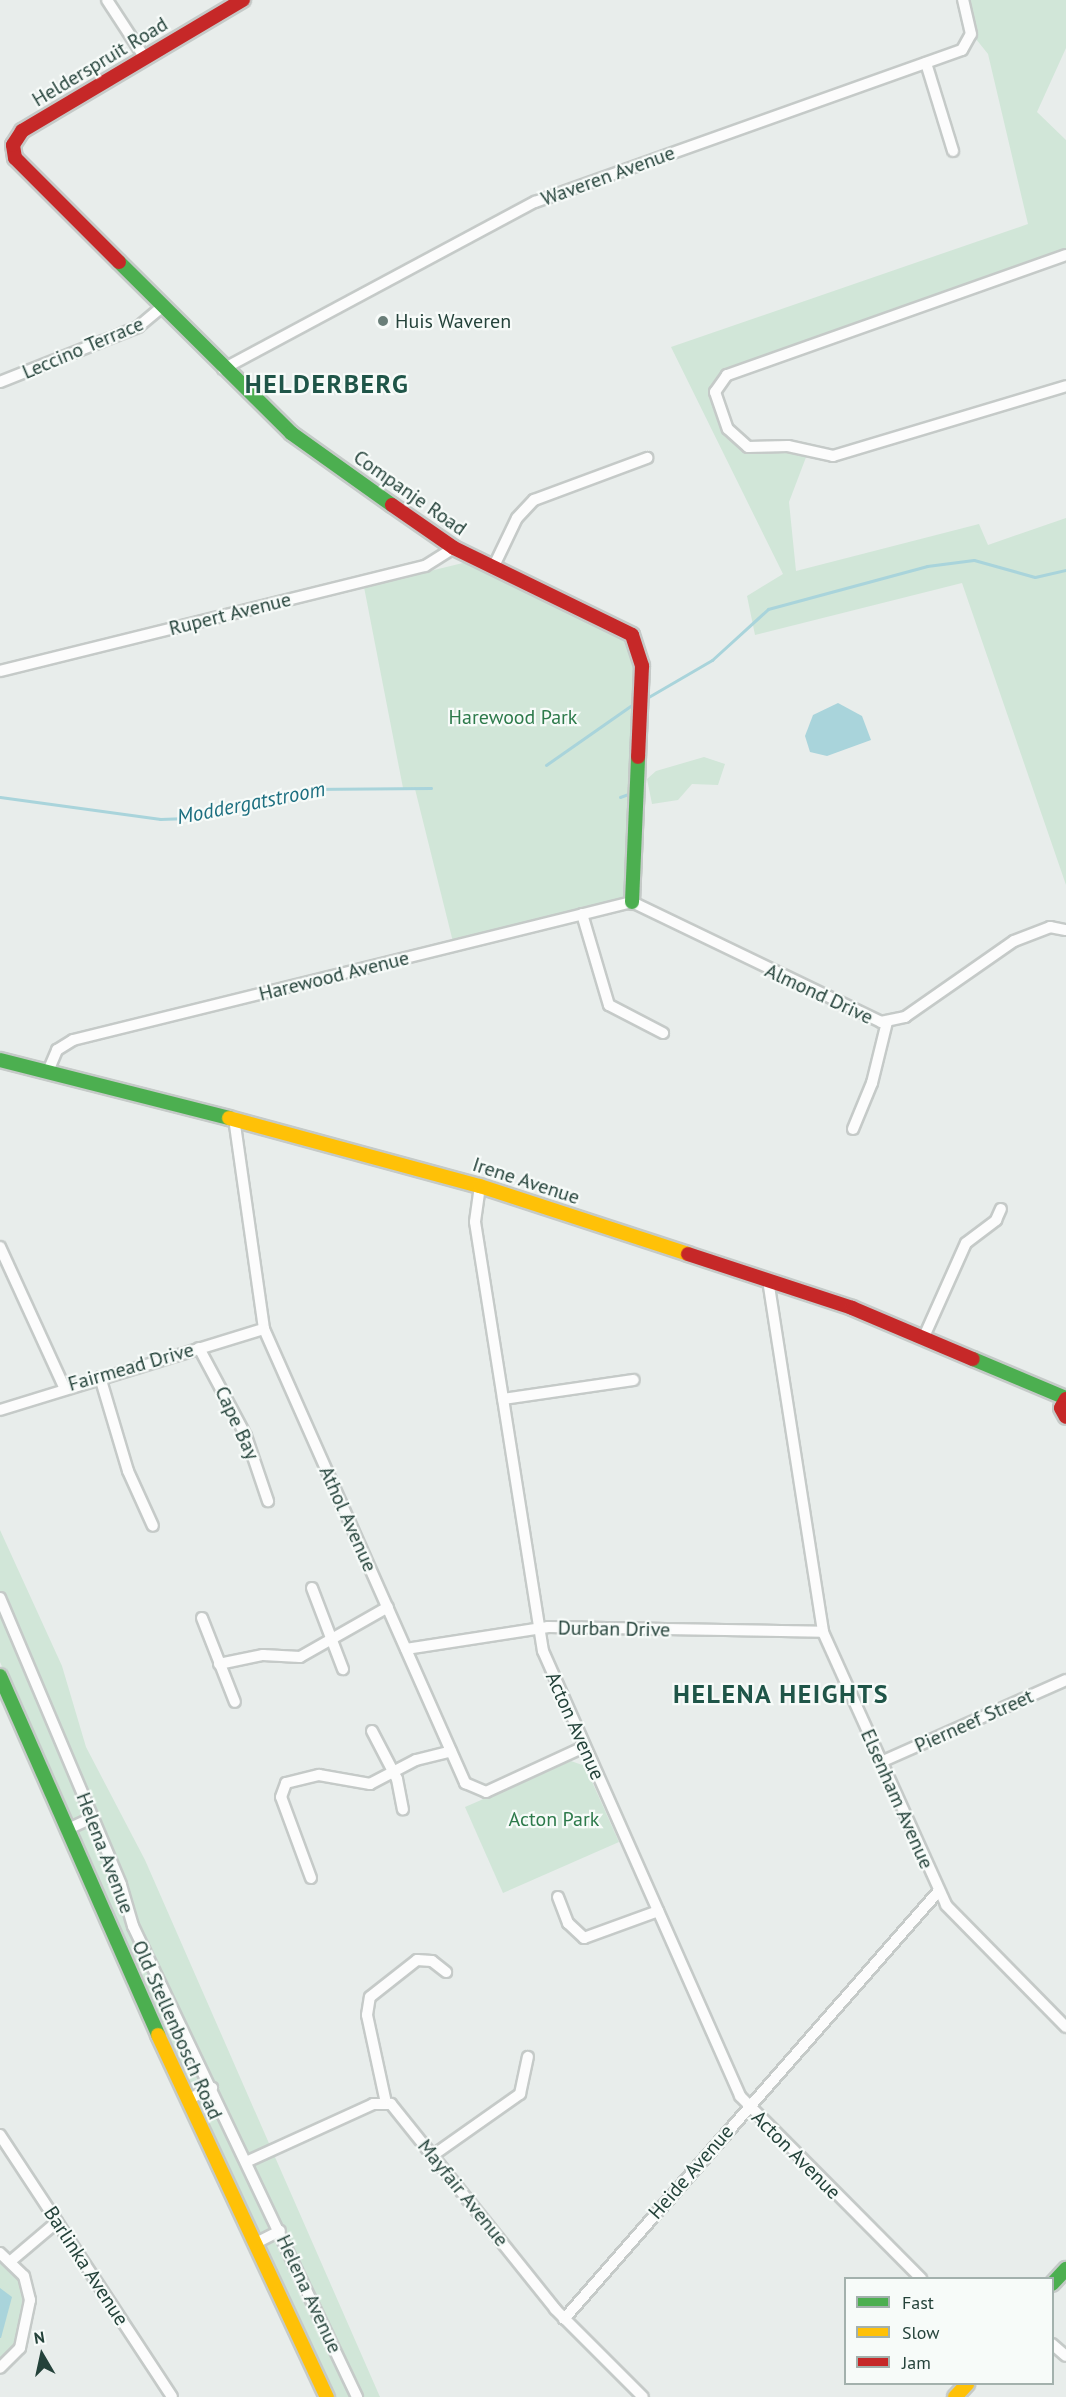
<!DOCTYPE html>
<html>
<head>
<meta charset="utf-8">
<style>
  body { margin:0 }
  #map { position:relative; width:1066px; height:2397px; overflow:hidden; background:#e8edeb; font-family:"PT Sans",sans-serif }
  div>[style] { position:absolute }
  .green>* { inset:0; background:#d1e6d8 }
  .water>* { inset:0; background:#a9d4db }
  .stream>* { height:3px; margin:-1.5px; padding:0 1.5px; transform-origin:1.5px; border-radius:1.5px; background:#a9d4db }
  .roads { filter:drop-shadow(2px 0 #c5cac8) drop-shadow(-2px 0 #c5cac8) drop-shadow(0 2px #c5cac8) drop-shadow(0 -2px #c5cac8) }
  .street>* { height:10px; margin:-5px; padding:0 5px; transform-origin:5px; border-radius:5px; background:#fcfcfc }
  .fast>* { height:14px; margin:-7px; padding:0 7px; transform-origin:7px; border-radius:7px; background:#4caf50 }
  .slow>* { height:14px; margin:-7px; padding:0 7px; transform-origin:7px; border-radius:7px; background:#ffc107 }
  .jam>* { height:14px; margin:-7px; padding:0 7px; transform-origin:7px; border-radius:7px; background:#c62828 }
  .dots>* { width:16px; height:16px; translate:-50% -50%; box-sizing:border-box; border:3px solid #f7fbf9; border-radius:50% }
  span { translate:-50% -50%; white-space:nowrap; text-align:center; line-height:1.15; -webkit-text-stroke:4.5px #f7fbf9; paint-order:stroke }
  .street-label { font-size:20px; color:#24423a }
  .poi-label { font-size:20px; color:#24423a }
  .left { translate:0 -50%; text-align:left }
  .park-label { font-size:20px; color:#2d7a4b }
  .water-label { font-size:21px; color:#1c6f80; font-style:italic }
  .district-label { font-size:26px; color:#1f5548; font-weight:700; letter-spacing:1.5px }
  .legend { position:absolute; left:844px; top:2277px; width:210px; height:108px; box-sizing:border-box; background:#f7fbf9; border:2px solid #a3b1ad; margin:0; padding:8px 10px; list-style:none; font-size:18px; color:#24423a }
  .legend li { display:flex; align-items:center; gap:12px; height:30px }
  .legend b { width:30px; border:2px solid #a3b1ad }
  .north { position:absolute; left:12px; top:2325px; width:60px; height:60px; -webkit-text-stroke:4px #f7fbf9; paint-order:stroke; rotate:351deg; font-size:16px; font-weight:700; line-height:24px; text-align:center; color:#24423a }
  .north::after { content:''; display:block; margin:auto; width:21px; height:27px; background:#24423a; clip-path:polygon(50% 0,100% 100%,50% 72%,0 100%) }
</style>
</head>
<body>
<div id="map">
  <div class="green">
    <div style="clip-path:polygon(968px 0,1066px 0,1066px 48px,1037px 112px,1066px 140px,1066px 255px,727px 375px,715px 392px,739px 440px,808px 452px,789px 502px,796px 571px,979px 524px,988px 545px,1066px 518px,1066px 885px,962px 583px,755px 635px,747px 596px,783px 574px,671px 347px,1028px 224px,988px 54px,976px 39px)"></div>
    <div style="clip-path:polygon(467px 562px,619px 633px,636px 660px,624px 898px,453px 942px,415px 789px,403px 788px,364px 587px)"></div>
    <div style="clip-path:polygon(704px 757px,725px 764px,718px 785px,692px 784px,678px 800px,652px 804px,647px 779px,656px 771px)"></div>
    <div style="clip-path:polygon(0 1530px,62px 1666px,86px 1747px,145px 1860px,380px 2397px,333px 2397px,66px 1815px,0 1662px)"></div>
    <div style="clip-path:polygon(571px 1761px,585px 1766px,619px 1842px,503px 1893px,465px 1807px)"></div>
    <div style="clip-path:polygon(0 2259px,19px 2279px,24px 2309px,17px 2344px,0 2362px)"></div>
  </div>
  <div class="water">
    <div style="clip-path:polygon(838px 703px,862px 716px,871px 740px,827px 756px,810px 752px,805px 736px,813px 715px)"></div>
    <div style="clip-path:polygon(0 2288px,12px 2297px,1px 2338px,0 2338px)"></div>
  </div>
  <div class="stream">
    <div style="left:645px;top:699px;width:78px;rotate:-30.2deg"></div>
    <div style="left:712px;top:660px;width:76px;rotate:-42.3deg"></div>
    <div style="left:768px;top:609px;width:165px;rotate:-15.1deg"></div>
    <div style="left:927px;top:566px;width:47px;rotate:-7.3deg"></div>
    <div style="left:974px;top:560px;width:63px;rotate:15.6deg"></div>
    <div style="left:1035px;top:577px;width:32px;rotate:-13deg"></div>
    <div style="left:546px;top:765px;width:110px;rotate:-35deg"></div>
    <div style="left:0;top:797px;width:162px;rotate:7.8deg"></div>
    <div style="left:160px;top:819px;width:28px;rotate:-2deg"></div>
    <div style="left:188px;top:818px;width:123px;rotate:-13.6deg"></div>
    <div style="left:308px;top:789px;width:123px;rotate:-0.5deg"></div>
    <div style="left:620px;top:797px;width:12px;rotate:-20deg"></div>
  </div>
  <div class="roads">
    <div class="street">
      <div style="left:107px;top:0;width:69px;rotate:56.8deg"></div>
      <div style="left:926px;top:63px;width:92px;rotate:72.9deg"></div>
      <div style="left:1066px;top:255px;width:360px;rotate:160.5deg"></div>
      <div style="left:727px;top:375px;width:21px;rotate:125deg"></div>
      <div style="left:715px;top:392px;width:39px;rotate:71deg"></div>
      <div style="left:728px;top:429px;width:27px;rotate:42deg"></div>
      <div style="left:748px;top:447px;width:40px;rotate:-1.4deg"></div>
      <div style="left:788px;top:446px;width:46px;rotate:12.5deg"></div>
      <div style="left:833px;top:456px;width:243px;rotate:-16.7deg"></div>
      <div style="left:223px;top:369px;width:354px;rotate:-28.2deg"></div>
      <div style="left:535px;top:202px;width:453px;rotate:-19.6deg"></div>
      <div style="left:962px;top:50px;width:18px;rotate:-61deg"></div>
      <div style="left:971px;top:34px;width:35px;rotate:-103deg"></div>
      <div style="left:0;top:382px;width:149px;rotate:-21.7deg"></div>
      <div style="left:138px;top:327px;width:31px;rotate:-40deg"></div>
      <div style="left:493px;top:568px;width:55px;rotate:-64.4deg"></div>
      <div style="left:517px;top:518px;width:25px;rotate:-47deg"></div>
      <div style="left:534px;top:500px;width:121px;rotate:-20.4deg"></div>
      <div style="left:0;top:671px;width:438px;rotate:-13.9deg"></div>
      <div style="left:425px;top:566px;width:34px;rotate:-32deg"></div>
      <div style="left:582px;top:914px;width:95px;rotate:73.5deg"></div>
      <div style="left:609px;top:1005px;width:61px;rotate:27.4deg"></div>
      <div style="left:49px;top:1069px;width:21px;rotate:-67deg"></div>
      <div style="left:57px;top:1050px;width:19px;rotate:-32deg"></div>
      <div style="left:73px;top:1040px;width:576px;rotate:-13.87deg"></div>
      <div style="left:632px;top:902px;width:276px;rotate:25.7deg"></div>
      <div style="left:881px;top:1022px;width:25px;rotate:-12deg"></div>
      <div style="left:905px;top:1017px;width:133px;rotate:-34.9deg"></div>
      <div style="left:1014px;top:941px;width:39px;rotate:-21deg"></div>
      <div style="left:1050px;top:927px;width:16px;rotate:11deg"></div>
      <div style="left:234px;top:1118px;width:213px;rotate:81.9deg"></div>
      <div style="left:264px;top:1329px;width:497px;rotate:66.1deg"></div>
      <div style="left:465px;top:1783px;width:23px;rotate:23deg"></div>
      <div style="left:486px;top:1792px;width:108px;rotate:-24.7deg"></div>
      <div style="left:853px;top:1129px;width:50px;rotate:-67.6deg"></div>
      <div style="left:872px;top:1083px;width:63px;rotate:-76.2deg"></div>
      <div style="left:480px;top:1186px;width:36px;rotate:98deg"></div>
      <div style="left:475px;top:1222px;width:434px;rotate:81deg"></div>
      <div style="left:543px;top:1651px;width:487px;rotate:66.1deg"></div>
      <div style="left:740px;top:2096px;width:257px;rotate:45.2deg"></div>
      <div style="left:0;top:1247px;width:154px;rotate:65.4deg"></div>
      <div style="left:768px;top:1280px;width:356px;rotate:81.1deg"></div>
      <div style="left:823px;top:1632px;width:299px;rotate:65.7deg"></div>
      <div style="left:946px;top:1905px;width:171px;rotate:45.5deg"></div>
      <div style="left:923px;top:1339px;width:105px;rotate:-65.9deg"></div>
      <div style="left:966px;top:1243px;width:38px;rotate:-37deg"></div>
      <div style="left:996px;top:1220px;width:12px;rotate:-66deg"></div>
      <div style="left:199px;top:1348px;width:100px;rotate:61.9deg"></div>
      <div style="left:246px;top:1436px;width:69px;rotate:71.3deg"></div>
      <div style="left:100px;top:1377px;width:98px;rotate:73.4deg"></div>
      <div style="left:128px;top:1471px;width:60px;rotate:65.6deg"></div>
      <div style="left:503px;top:1399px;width:132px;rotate:-8.3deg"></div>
      <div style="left:0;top:1410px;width:276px;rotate:-17.1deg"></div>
      <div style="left:312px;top:1588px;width:87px;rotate:69.1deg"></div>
      <div style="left:0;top:1598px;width:311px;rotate:67.1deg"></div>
      <div style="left:121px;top:1885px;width:43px;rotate:73.7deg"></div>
      <div style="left:133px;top:1926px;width:522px;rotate:64.56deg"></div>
      <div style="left:202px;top:1618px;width:90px;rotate:68.6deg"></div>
      <div style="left:406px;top:1649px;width:144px;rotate:-8.8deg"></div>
      <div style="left:548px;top:1627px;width:275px;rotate:1deg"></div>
      <div style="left:219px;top:1664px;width:45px;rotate:-11.6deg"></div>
      <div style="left:263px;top:1655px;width:37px;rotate:3deg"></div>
      <div style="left:300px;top:1657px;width:101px;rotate:-29.6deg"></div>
      <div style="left:372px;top:1731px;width:54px;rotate:62.5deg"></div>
      <div style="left:397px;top:1779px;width:31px;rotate:79deg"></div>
      <div style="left:881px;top:1762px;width:202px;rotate:-23.9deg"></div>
      <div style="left:66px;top:1830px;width:29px;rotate:-25deg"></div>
      <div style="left:311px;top:1878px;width:86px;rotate:-110.3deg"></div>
      <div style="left:281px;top:1797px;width:15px;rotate:-70deg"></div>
      <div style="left:286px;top:1783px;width:34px;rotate:-14deg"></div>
      <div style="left:319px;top:1775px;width:52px;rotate:10deg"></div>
      <div style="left:370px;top:1784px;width:52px;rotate:-27.6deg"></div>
      <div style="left:416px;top:1760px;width:36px;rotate:-14deg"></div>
      <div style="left:558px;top:1897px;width:28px;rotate:69deg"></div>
      <div style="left:568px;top:1923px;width:22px;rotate:43deg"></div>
      <div style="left:584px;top:1938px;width:79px;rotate:-20deg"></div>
      <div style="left:187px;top:2100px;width:28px;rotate:-26deg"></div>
      <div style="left:386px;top:2103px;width:90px;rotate:-102.2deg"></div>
      <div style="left:367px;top:2015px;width:18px;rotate:-81deg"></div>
      <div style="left:370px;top:1997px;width:60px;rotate:-38.2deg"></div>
      <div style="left:417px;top:1960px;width:15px;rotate:4deg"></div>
      <div style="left:432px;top:1961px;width:18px;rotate:38deg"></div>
      <div style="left:0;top:2135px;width:313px;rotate:56.7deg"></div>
      <div style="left:432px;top:2156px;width:108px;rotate:-35.2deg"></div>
      <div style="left:520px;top:2094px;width:38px;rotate:-78deg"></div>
      <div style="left:246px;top:2162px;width:140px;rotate:-24.5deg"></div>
      <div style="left:373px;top:2104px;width:18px"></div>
      <div style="left:391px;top:2104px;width:263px;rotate:51.3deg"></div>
      <div style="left:555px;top:2309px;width:124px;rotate:45deg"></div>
      <div style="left:254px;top:2244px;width:29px;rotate:-27deg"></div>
      <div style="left:0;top:2253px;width:33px;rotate:44deg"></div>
      <div style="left:24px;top:2276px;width:25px;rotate:76deg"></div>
      <div style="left:30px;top:2300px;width:49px;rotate:101.8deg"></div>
      <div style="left:20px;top:2348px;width:28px;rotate:135deg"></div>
      <div style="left:12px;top:2260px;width:59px;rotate:-40.2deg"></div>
      <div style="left:564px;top:2319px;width:568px;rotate:-48.79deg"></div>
      <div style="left:1052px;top:2344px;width:18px;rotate:41deg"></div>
    </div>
    <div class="fast">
      <div style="left:119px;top:262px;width:243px;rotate:44.8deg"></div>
      <div style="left:291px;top:433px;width:124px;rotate:35.5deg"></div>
      <div style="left:632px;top:902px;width:145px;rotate:-87.6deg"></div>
      <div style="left:0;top:1060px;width:236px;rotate:14.2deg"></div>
      <div style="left:973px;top:1359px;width:101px;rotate:22.8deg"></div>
      <div style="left:0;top:1676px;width:392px;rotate:66.2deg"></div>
      <div style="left:1052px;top:2284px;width:21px;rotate:-47deg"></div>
    </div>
    <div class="slow">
      <div style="left:229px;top:1118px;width:260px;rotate:15.2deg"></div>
      <div style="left:480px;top:1186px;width:219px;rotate:18.1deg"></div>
      <div style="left:158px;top:2035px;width:400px;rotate:65deg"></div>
      <div style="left:955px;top:2397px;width:18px;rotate:-47deg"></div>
    </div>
    <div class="jam">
      <div style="left:119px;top:262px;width:147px;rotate:-135deg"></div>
      <div style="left:15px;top:158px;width:13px;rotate:-99deg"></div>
      <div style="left:13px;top:145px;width:17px;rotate:-57deg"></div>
      <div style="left:22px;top:131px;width:257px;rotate:-30.7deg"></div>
      <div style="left:392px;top:505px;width:75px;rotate:34.7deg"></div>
      <div style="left:454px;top:548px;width:198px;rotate:26deg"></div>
      <div style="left:632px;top:635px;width:33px;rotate:72deg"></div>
      <div style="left:642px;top:666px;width:91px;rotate:92.5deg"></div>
      <div style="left:688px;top:1254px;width:173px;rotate:18.2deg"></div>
      <div style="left:852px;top:1308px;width:131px;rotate:22.9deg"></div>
      <div style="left:1066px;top:1399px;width:10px;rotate:119deg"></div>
      <div style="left:1061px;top:1408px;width:10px;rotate:61deg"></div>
    </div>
  </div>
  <div class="dots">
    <div style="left:383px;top:321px;background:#697e78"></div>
  </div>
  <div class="street-label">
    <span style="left:100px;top:62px;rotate:-31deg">Helderspruit Road</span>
    <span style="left:608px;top:176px;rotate:-20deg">Waveren Avenue</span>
    <span style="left:83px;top:348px;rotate:-23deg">Leccino Terrace</span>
    <span style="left:410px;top:493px;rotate:35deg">Companje Road</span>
    <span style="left:230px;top:614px;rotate:-14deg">Rupert Avenue</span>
    <span style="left:334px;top:976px;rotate:-14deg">Harewood Avenue</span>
    <span style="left:819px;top:994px;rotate:25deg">Almond Drive</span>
    <span style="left:526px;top:1181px;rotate:18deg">Irene Avenue</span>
    <span style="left:131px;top:1367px;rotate:-16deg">Fairmead Drive</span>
    <span style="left:237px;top:1423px;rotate:65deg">Cape Bay</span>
    <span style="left:348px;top:1519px;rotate:66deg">Athol Avenue</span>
    <span style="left:614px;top:1629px;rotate:1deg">Durban Drive</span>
    <span style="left:974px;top:1721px;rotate:-24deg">Pierneef Street</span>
    <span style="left:575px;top:1726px;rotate:66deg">Acton Avenue</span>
    <span style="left:897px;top:1799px;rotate:66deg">Elsenham Avenue</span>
    <span style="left:105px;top:1853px;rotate:69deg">Helena Avenue</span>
    <span style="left:177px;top:2030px;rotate:66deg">Old Stellenbosch Road</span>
    <span style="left:796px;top:2155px;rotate:45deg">Acton Avenue</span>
    <span style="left:691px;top:2172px;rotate:-49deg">Heide Avenue</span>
    <span style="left:463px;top:2193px;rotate:51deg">Mayfair Avenue</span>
    <span style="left:86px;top:2266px;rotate:57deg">Barlinka Avenue</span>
    <span style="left:309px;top:2294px;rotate:65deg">Helena Avenue</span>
  </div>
  <div class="poi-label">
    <span class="left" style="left:395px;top:321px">Huis Waveren</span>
  </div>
  <div class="park-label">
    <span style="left:513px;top:717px">Harewood Park</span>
    <span style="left:554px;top:1819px">Acton Park</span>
  </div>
  <div class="water-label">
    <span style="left:251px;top:803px;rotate:-11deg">Moddergatstroom</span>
  </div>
  <div class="district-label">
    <span style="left:327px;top:384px">HELDERBERG</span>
    <span style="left:781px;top:1694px">HELENA HEIGHTS</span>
  </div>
  <ul class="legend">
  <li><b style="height:8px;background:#4caf50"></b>Fast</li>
  <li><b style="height:8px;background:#ffc107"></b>Slow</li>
  <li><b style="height:8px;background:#c62828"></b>Jam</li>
  </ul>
  <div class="north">N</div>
</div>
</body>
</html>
